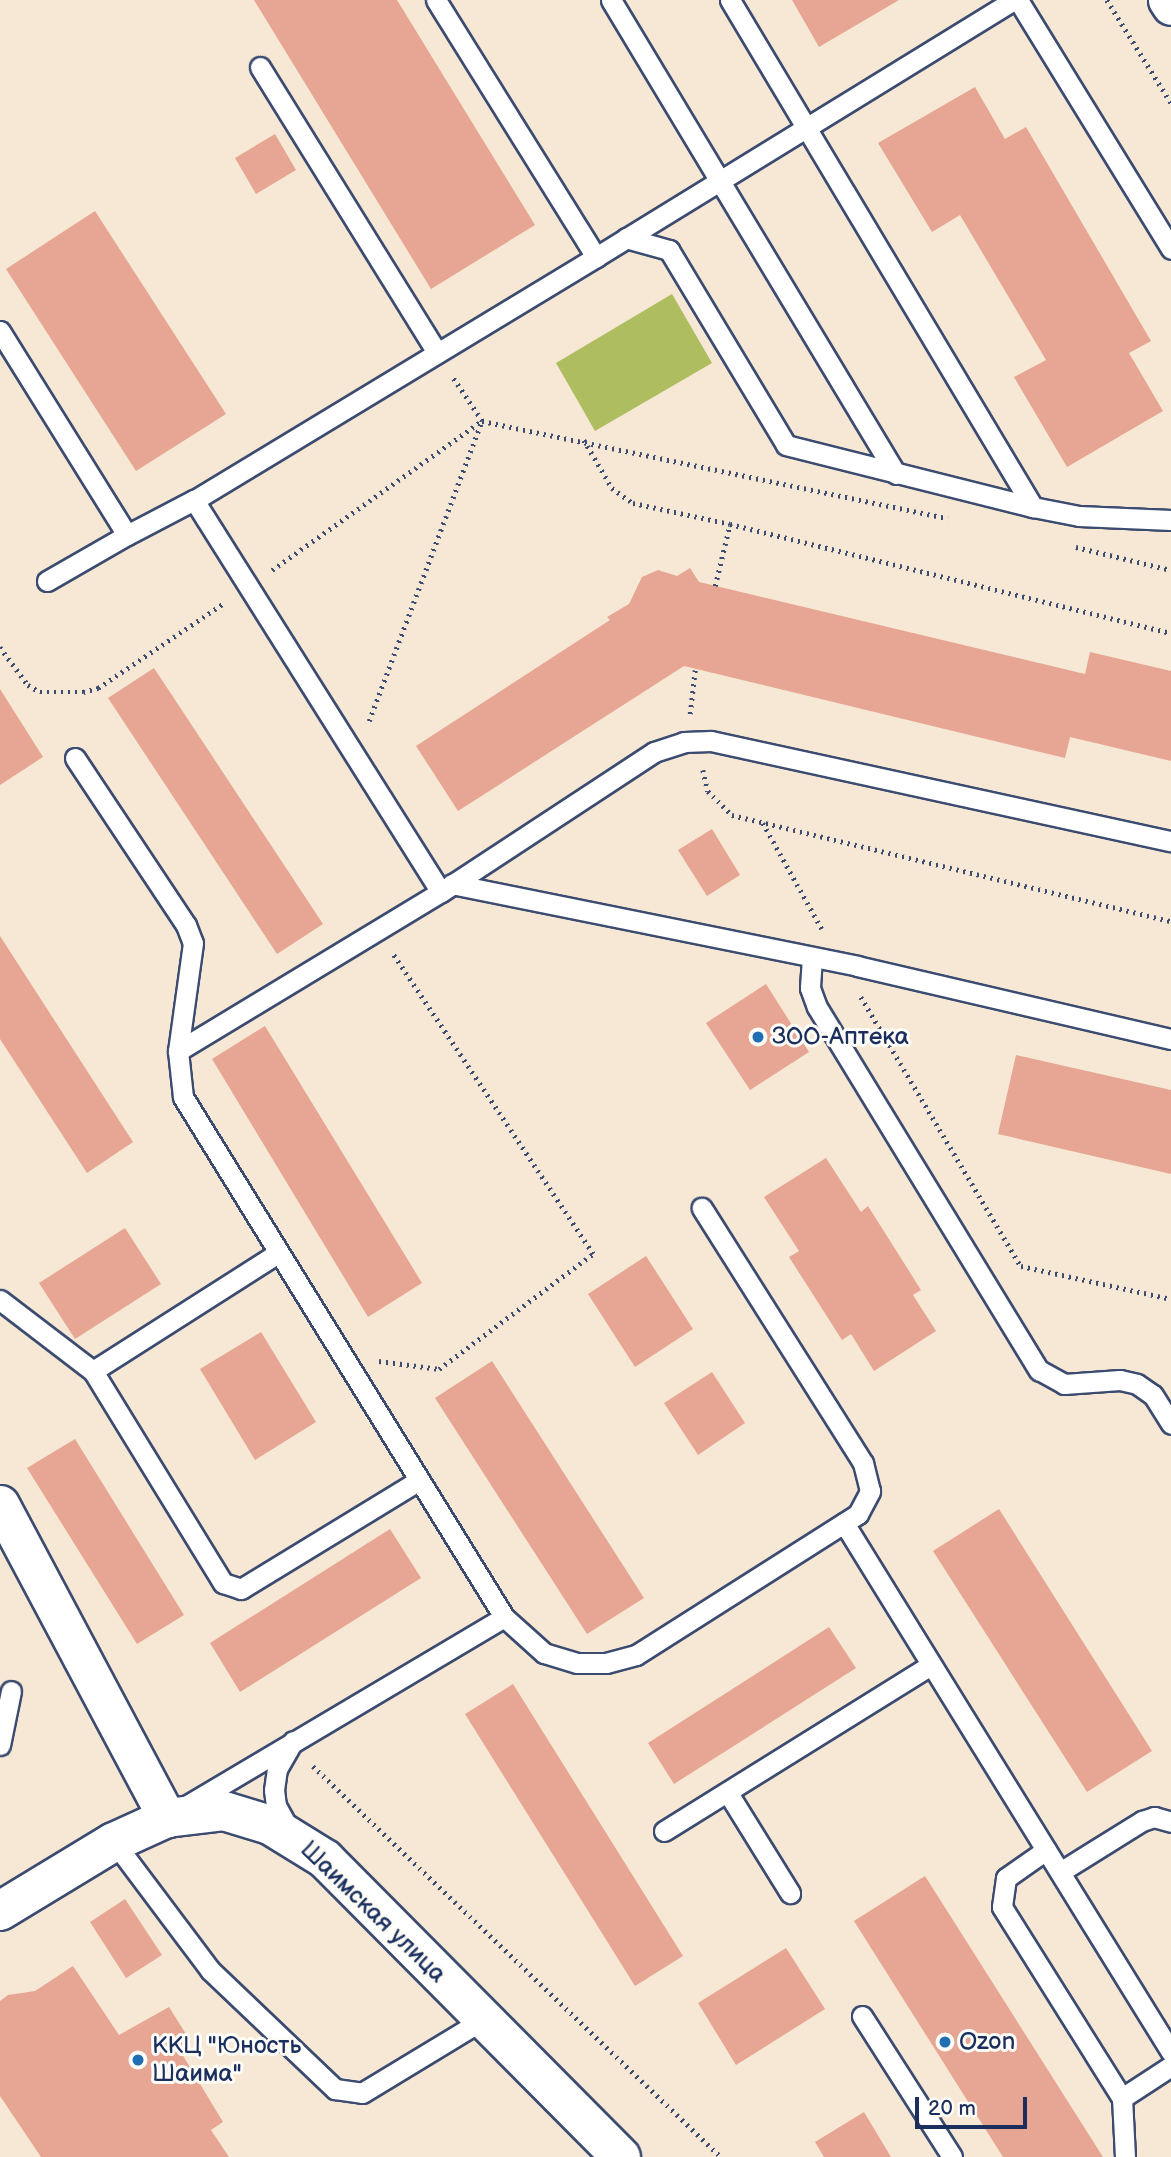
<!DOCTYPE html>
<html>
<head>
<meta charset="utf-8">
<style>
  body { margin:0 }
  #map { position:relative; width:1171px; height:2157px; overflow:hidden; background:#f6e8d4; font-family:"Balsamiq Sans",sans-serif }
  div>[style] { position:absolute }
  .green>* { inset:0; background:#adbd60 }
  .building>* { inset:0; background:#e6a693 }
  .path>* { height:4.5px; margin-top:-2.25px; transform-origin:0; background:repeating-linear-gradient(90deg,#3c4b70 0 2px,transparent 0 7px) }
  .roads { filter:drop-shadow(2px 0 #3c4b70) drop-shadow(-2px 0 #3c4b70) drop-shadow(0 2px #3c4b70) drop-shadow(0 -2px #3c4b70) }
  .service>* { height:19px; margin:-9.5px; padding:0 9.5px; transform-origin:9.5px; border-radius:9.5px; background:#fff }
  .minor>* { height:37px; margin:-18.5px; padding:0 18.5px; transform-origin:18.5px; border-radius:18.5px; background:#fff }
  .secondary>* { height:38px; margin:-19px; padding:0 19px; transform-origin:19px; border-radius:19px; background:#fff }
  .dots>* { width:19px; height:19px; translate:-50% -50%; box-sizing:border-box; border:4px solid #fdfcf7; border-radius:50% }
  span { translate:-50% -50%; white-space:nowrap; text-align:center; line-height:1.15; -webkit-text-stroke:6px #fdfcf7; paint-order:stroke }
  .poi-label { font-size:24px; color:#1b2f5e }
  .left { translate:0 -50%; text-align:left }
  .street-label { font-size:24px; color:#1b2f5e }
  .scale { position:absolute; left:915px; top:2097px; width:112px; height:32px; box-sizing:border-box; border:4px solid #1b2f5e; border-top:0; padding-left:9px; font-size:21px; line-height:24px; white-space:nowrap; color:#1b2f5e; -webkit-text-stroke:5px #fdfcf7; paint-order:stroke }
</style>
</head>
<body>
<div id="map">
  <div class="green">
    <div style="clip-path:polygon(672px 294px,712px 363px,595px 431px,556px 363px)"></div>
  </div>
  <div class="building">
    <div style="clip-path:polygon(254px 0,397px 0,535px 225px,431px 289px)"></div>
    <div style="clip-path:polygon(792px 0,899px 0,819px 47px)"></div>
    <div style="clip-path:polygon(975px 87px,1005px 139px,1026px 127px,1151px 341px,1129px 353px,1163px 411px,1067px 467px,1014px 377px,1046px 360px,960px 215px,932px 232px,878px 143px)"></div>
    <div style="clip-path:polygon(275px 134px,296px 170px,256px 194px,235px 158px)"></div>
    <div style="clip-path:polygon(95px 211px,226px 414px,136px 471px,6px 269px)"></div>
    <div style="clip-path:polygon(690px 568px,699px 582px,1085px 674px,1090px 652px,1171px 671px,1171px 761px,1070px 737px,1065px 758px,684px 666px,458px 811px,416px 746px,610px 620px,607px 617px,629px 604px,642px 577px,658px 570px,677px 576px)"></div>
    <div style="clip-path:polygon(154px 668px,323px 924px,277px 954px,108px 698px)"></div>
    <div style="clip-path:polygon(0 689px,43px 757px,0 785px)"></div>
    <div style="clip-path:polygon(712px 829px,740px 875px,707px 896px,678px 850px)"></div>
    <div style="clip-path:polygon(0 936px,133px 1142px,87px 1173px,0 1039px)"></div>
    <div style="clip-path:polygon(766px 984px,809px 1052px,750px 1090px,706px 1023px)"></div>
    <div style="clip-path:polygon(265px 1026px,422px 1283px,368px 1317px,212px 1059px)"></div>
    <div style="clip-path:polygon(1016px 1055px,1171px 1090px,1171px 1174px,998px 1134px)"></div>
    <div style="clip-path:polygon(826px 1158px,861px 1212px,868px 1206px,921px 1290px,913px 1295px,936px 1331px,874px 1371px,851px 1334px,842px 1340px,789px 1257px,799px 1251px,764px 1197px)"></div>
    <div style="clip-path:polygon(125px 1228px,161px 1284px,75px 1339px,39px 1283px)"></div>
    <div style="clip-path:polygon(646px 1256px,693px 1329px,635px 1367px,588px 1294px)"></div>
    <div style="clip-path:polygon(261px 1332px,316px 1422px,255px 1460px,200px 1369px)"></div>
    <div style="clip-path:polygon(492px 1361px,644px 1598px,587px 1634px,435px 1398px)"></div>
    <div style="clip-path:polygon(712px 1372px,745px 1423px,698px 1455px,664px 1403px)"></div>
    <div style="clip-path:polygon(75px 1439px,184px 1615px,137px 1644px,27px 1468px)"></div>
    <div style="clip-path:polygon(999px 1509px,1152px 1751px,1087px 1792px,933px 1551px)"></div>
    <div style="clip-path:polygon(390px 1529px,421px 1578px,240px 1692px,210px 1643px)"></div>
    <div style="clip-path:polygon(829px 1627px,856px 1668px,674px 1784px,648px 1743px)"></div>
    <div style="clip-path:polygon(513px 1684px,683px 1956px,635px 1986px,465px 1714px)"></div>
    <div style="clip-path:polygon(925px 1876px,1103px 2157px,1003px 2157px,854px 1921px)"></div>
    <div style="clip-path:polygon(125px 1899px,162px 1955px,126px 1978px,90px 1922px)"></div>
    <div style="clip-path:polygon(786px 1948px,825px 2009px,736px 2065px,698px 2003px)"></div>
    <div style="clip-path:polygon(73px 1966px,119px 2035px,169px 2007px,191px 2042px,179px 2049px,223px 2122px,211px 2130px,229px 2157px,41px 2157px,0 2096px,0 2001px,8px 1995px,35px 1991px)"></div>
    <div style="clip-path:polygon(864px 2112px,891px 2157px,824px 2157px,815px 2142px)"></div>
  </div>
  <div class="path">
    <div style="left:1107px;top:0;width:121px;rotate:58.1deg"></div>
    <div style="left:584px;top:440px;width:56px;rotate:59.7deg"></div>
    <div style="left:612px;top:488px;width:26px;rotate:36deg"></div>
    <div style="left:633px;top:503px;width:99px;rotate:12.2deg"></div>
    <div style="left:1076px;top:547px;width:98px;rotate:13.6deg"></div>
    <div style="left:272px;top:570px;width:257px;rotate:-35.4deg"></div>
    <div style="left:482px;top:421px;width:476px;rotate:11.8deg"></div>
    <div style="left:715px;top:586px;width:64px;rotate:-76.4deg"></div>
    <div style="left:730px;top:524px;width:454px;rotate:13.9deg"></div>
    <div style="left:0;top:647px;width:47px;rotate:53.6deg"></div>
    <div style="left:28px;top:685px;width:14px;rotate:30deg"></div>
    <div style="left:40px;top:692px;width:43px"></div>
    <div style="left:83px;top:692px;width:16px;rotate:-15deg"></div>
    <div style="left:98px;top:688px;width:152px;rotate:-34deg"></div>
    <div style="left:690px;top:714px;width:44px;rotate:-83.5deg"></div>
    <div style="left:369px;top:721px;width:321px;rotate:-69.4deg"></div>
    <div style="left:482px;top:421px;width:55px;rotate:-124deg"></div>
    <div style="left:703px;top:770px;width:22px;rotate:77deg"></div>
    <div style="left:708px;top:791px;width:34px;rotate:45deg"></div>
    <div style="left:732px;top:815px;width:452px;rotate:13.6deg"></div>
    <div style="left:763px;top:823px;width:121px;rotate:60.9deg"></div>
    <div style="left:861px;top:997px;width:313px;rotate:59.3deg"></div>
    <div style="left:1021px;top:1266px;width:154px;rotate:12.4deg"></div>
    <div style="left:379px;top:1361px;width:61px;rotate:7.6deg"></div>
    <div style="left:439px;top:1369px;width:192px;rotate:-36.8deg"></div>
    <div style="left:593px;top:1254px;width:361px;rotate:-123.7deg"></div>
    <div style="left:313px;top:1766px;width:565px;rotate:43.78deg"></div>
  </div>
  <div class="roads">
    <div class="service">
      <div style="left:436px;top:0;width:303px;rotate:58.1deg"></div>
      <div style="left:596px;top:257px;width:470px;rotate:148.8deg"></div>
      <div style="left:194px;top:500px;width:463px;rotate:57.8deg"></div>
      <div style="left:611px;top:0;width:553px;rotate:58.98deg"></div>
      <div style="left:730px;top:0;width:591px;rotate:59.14deg"></div>
      <div style="left:1033px;top:507px;width:47px;rotate:11.1deg"></div>
      <div style="left:1079px;top:516px;width:92px;rotate:2.5deg"></div>
      <div style="left:1018px;top:0;width:292px;rotate:58.4deg"></div>
      <div style="left:260px;top:67px;width:336px;rotate:58.2deg"></div>
      <div style="left:626px;top:238px;width:45px;rotate:15.6deg"></div>
      <div style="left:669px;top:250px;width:227px;rotate:59deg"></div>
      <div style="left:786px;top:445px;width:255px;rotate:14.1deg"></div>
      <div style="left:596px;top:257px;width:491px;rotate:-31.6deg"></div>
      <div style="left:0;top:331px;width:240px;rotate:58.1deg"></div>
      <div style="left:127px;top:535px;width:76px;rotate:-27.6deg"></div>
      <div style="left:47px;top:581px;width:92px;rotate:-29.9deg"></div>
      <div style="left:75px;top:758px;width:201px;rotate:56.4deg"></div>
      <div style="left:186px;top:925px;width:19px;rotate:69deg"></div>
      <div style="left:193px;top:943px;width:109px;rotate:97.9deg"></div>
      <div style="left:178px;top:1051px;width:46px;rotate:83.8deg"></div>
      <div style="left:183px;top:1097px;width:611px;rotate:58.31deg"></div>
      <div style="left:504px;top:1617px;width:54px;rotate:42deg"></div>
      <div style="left:544px;top:1653px;width:34px;rotate:17deg"></div>
      <div style="left:577px;top:1663px;width:29px"></div>
      <div style="left:606px;top:1663px;width:31px;rotate:-15deg"></div>
      <div style="left:636px;top:1655px;width:263px;rotate:-32.4deg"></div>
      <div style="left:858px;top:1514px;width:26px;rotate:-62deg"></div>
      <div style="left:870px;top:1491px;width:29px;rotate:-104deg"></div>
      <div style="left:863px;top:1463px;width:302px;rotate:-122.3deg"></div>
      <div style="left:452px;top:884px;width:413px;rotate:11.4deg"></div>
      <div style="left:857px;top:966px;width:322px;rotate:13.1deg"></div>
      <div style="left:812px;top:958px;width:30px;rotate:94deg"></div>
      <div style="left:810px;top:988px;width:20px;rotate:70deg"></div>
      <div style="left:817px;top:1007px;width:426px;rotate:58.6deg"></div>
      <div style="left:1039px;top:1370px;width:29px;rotate:29deg"></div>
      <div style="left:1064px;top:1384px;width:56px;rotate:-4.1deg"></div>
      <div style="left:1120px;top:1380px;width:17px;rotate:13deg"></div>
      <div style="left:1137px;top:1384px;width:19px;rotate:35deg"></div>
      <div style="left:1153px;top:1395px;width:34px;rotate:58deg"></div>
      <div style="left:178px;top:1051px;width:307px;rotate:-31.2deg"></div>
      <div style="left:441px;top:892px;width:255px;rotate:-33.3deg"></div>
      <div style="left:654px;top:752px;width:32px;rotate:-18deg"></div>
      <div style="left:684px;top:742px;width:27px;rotate:-2deg"></div>
      <div style="left:711px;top:741px;width:471px;rotate:12.3deg"></div>
      <div style="left:278px;top:1253px;width:219px;rotate:147.5deg"></div>
      <div style="left:93px;top:1371px;width:249px;rotate:58.5deg"></div>
      <div style="left:223px;top:1583px;width:19px;rotate:18deg"></div>
      <div style="left:241px;top:1589px;width:207px;rotate:-31.4deg"></div>
      <div style="left:0;top:1300px;width:117px;rotate:37.4deg"></div>
      <div style="left:844px;top:1523px;width:622px;rotate:58.28deg"></div>
      <div style="left:0;top:1745px;width:55px;rotate:-78.5deg"></div>
      <div style="left:728px;top:1793px;width:118px;rotate:58.2deg"></div>
      <div style="left:186px;top:1806px;width:370px;rotate:-30.7deg"></div>
      <div style="left:289px;top:1829px;width:26px;rotate:-119deg"></div>
      <div style="left:276px;top:1806px;width:16px;rotate:-97deg"></div>
      <div style="left:274px;top:1790px;width:21px;rotate:-82deg"></div>
      <div style="left:277px;top:1769px;width:32px;rotate:-60deg"></div>
      <div style="left:664px;top:1831px;width:314px;rotate:-31.9deg"></div>
      <div style="left:114px;top:1842px;width:160px;rotate:53.1deg"></div>
      <div style="left:210px;top:1970px;width:173px;rotate:43.6deg"></div>
      <div style="left:335px;top:2089px;width:27px;rotate:8deg"></div>
      <div style="left:362px;top:2093px;width:143px;rotate:-31.2deg"></div>
      <div style="left:1046px;top:1850px;width:49px;rotate:145deg"></div>
      <div style="left:1006px;top:1878px;width:29px;rotate:98deg"></div>
      <div style="left:1002px;top:1907px;width:226px;rotate:57.9deg"></div>
      <div style="left:1060px;top:1872px;width:97px;rotate:-31.9deg"></div>
      <div style="left:1142px;top:1821px;width:13px;rotate:-18deg"></div>
      <div style="left:1154px;top:1817px;width:18px;rotate:16deg"></div>
      <div style="left:862px;top:2016px;width:167px;rotate:57.4deg"></div>
      <div style="left:1125px;top:2157px;width:59px;rotate:-92.9deg"></div>
      <div style="left:1122px;top:2098px;width:59px;rotate:-33.1deg"></div>
    </div>
    <div class="minor">
      <div style="left:1167px;top:0;width:7px;rotate:56deg"></div>
      <div style="left:0;top:1504px;width:356px;rotate:62deg"></div>
    </div>
    <div class="secondary">
      <div style="left:0;top:1911px;width:133px;rotate:-31.2deg"></div>
      <div style="left:114px;top:1842px;width:58px;rotate:-24.4deg"></div>
      <div style="left:167px;top:1818px;width:57px;rotate:-7deg"></div>
      <div style="left:224px;top:1811px;width:48px;rotate:16.9deg"></div>
      <div style="left:270px;top:1825px;width:65px;rotate:31.7deg"></div>
      <div style="left:325px;top:1859px;width:420px;rotate:45.2deg"></div>
    </div>
  </div>
  <div class="dots">
    <div style="left:758px;top:1037px;background:#1f6fb2"></div>
    <div style="left:945px;top:2042px;background:#1f6fb2"></div>
    <div style="left:138px;top:2060px;background:#1f6fb2"></div>
  </div>
  <div class="poi-label">
    <span class="left" style="left:772px;top:1037px">ЗОО-Аптека</span>
    <span class="left" style="left:959px;top:2042px">Ozon</span>
    <span class="left" style="left:152px;top:2060px">ККЦ "Юность<br>Шаима"</span>
  </div>
  <div class="street-label">
    <span style="left:373px;top:1912px;rotate:44deg">Шаимская улица</span>
  </div>
  <div class="scale">20 m</div>
</div>
</body>
</html>
